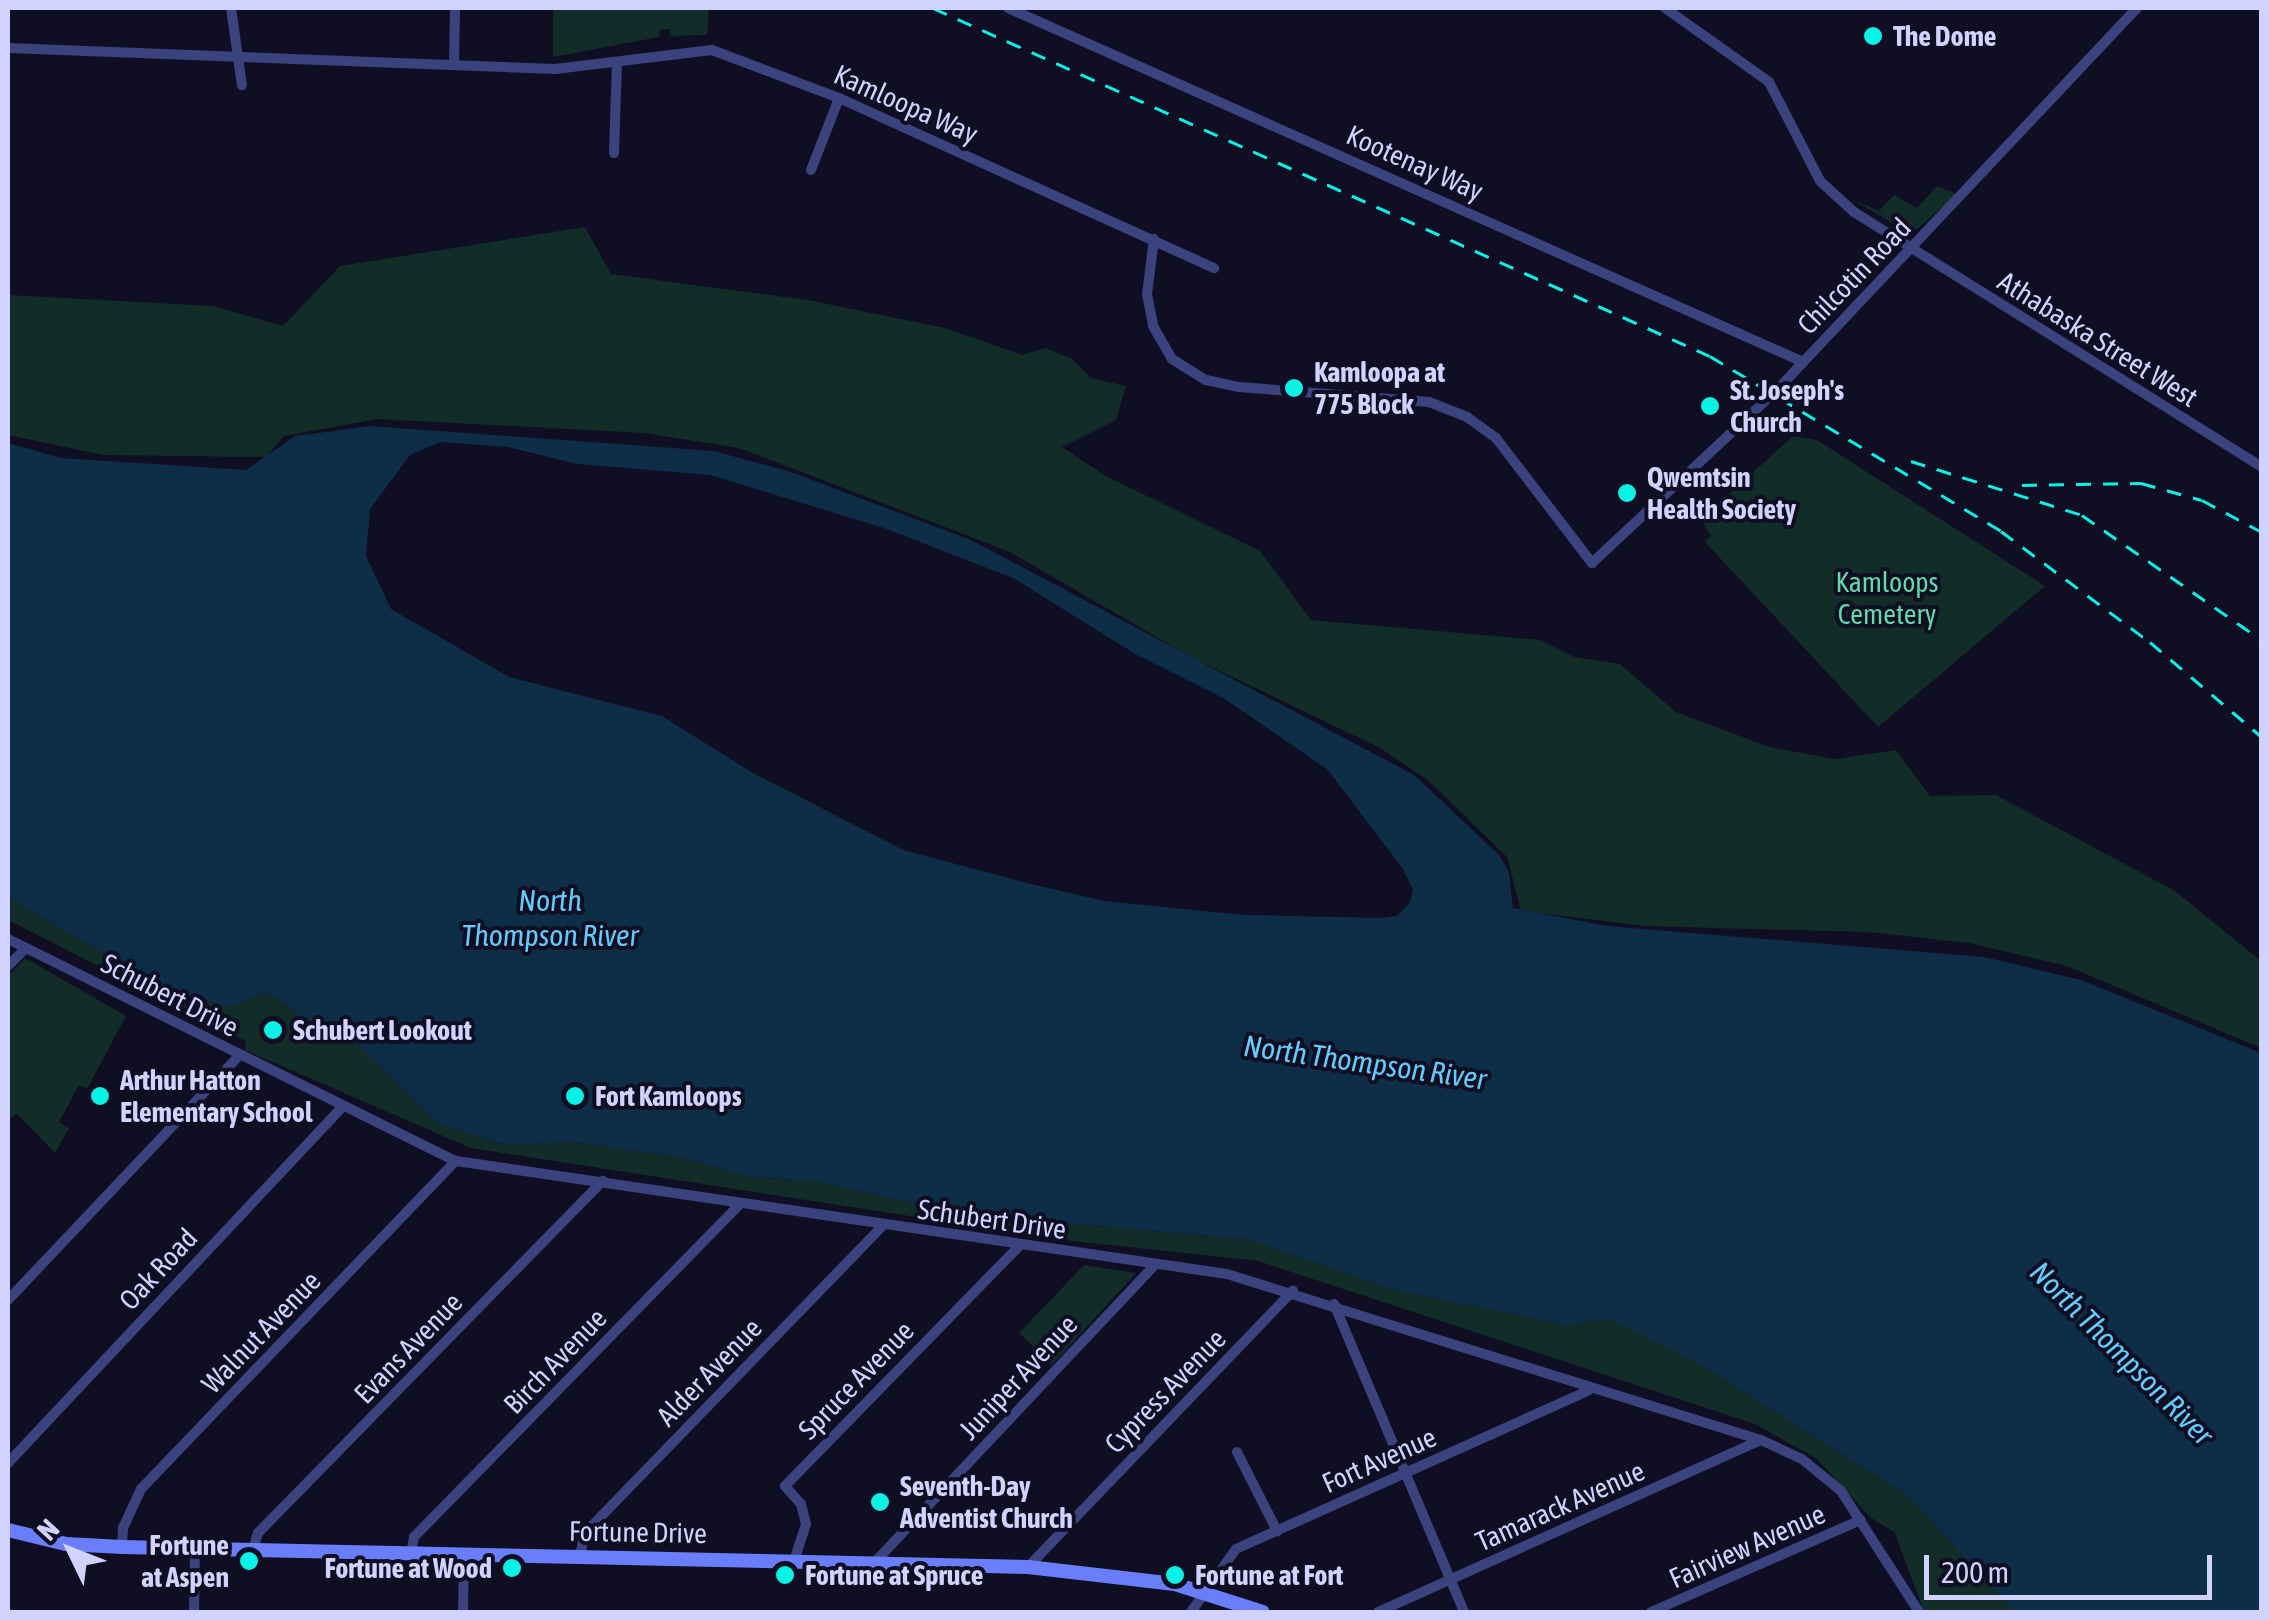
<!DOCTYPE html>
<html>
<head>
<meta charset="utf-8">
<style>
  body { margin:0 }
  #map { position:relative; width:2269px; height:1620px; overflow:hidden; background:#0f0e22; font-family:"Asap Condensed",sans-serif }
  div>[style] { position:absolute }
  .green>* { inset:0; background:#122c27 }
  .water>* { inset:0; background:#0e2d46 }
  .minor>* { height:10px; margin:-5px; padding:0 5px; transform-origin:5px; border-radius:5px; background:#3b437f }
  .secondary>* { height:14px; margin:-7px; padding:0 7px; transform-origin:7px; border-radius:7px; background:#6b7efa }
  .rail>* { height:2.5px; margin-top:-1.25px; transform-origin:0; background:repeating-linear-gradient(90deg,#08f2e5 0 15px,transparent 0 27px) }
  .dots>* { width:28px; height:28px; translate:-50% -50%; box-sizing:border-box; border:5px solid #0f0e22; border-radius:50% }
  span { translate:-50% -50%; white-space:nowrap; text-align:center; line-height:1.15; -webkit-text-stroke:8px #0f0e22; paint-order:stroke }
  .poi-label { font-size:28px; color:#d1d2fe; font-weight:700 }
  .left { translate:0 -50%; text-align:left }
  .right { translate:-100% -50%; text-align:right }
  .street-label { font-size:28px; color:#d1d2fe }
  .park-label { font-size:28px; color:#5fdba9 }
  .water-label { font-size:30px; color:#62cbfa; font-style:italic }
  .frame { position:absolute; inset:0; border:10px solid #d1d2fe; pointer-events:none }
  .north { position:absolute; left:20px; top:1500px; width:100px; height:100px; -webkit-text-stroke:8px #0f0e22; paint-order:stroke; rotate:313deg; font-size:28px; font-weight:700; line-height:40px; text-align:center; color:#d1d2fe }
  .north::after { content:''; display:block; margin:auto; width:35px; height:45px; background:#d1d2fe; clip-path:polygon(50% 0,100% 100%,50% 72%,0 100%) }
  .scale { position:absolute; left:1924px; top:1555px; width:288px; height:45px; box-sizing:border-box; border:5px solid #d1d2fe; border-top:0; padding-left:12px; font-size:30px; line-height:35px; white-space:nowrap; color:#d1d2fe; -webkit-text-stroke:8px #0f0e22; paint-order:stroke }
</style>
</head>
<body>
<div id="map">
  <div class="green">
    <div style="clip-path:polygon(553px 8px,709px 8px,707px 35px,670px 36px,670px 29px,660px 29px,659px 37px,553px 57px)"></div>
    <div style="clip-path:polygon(1937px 186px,1957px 194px,1916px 230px,1904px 230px,1852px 199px,1879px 211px,1894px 195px,1917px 208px)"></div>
    <div style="clip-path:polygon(585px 227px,611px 274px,808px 300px,945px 328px,1022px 355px,1046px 348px,1072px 359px,1091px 378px,1126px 386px,1116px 420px,1062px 447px,1104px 475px,1260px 551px,1311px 620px,1540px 640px,1574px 657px,1620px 664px,1676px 712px,1769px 747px,1835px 759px,1896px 750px,1930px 796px,1996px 795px,2175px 891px,2261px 961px,2261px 1048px,2067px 966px,1969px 943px,1868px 932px,1644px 926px,1521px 911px,1507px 857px,1429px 781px,1380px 748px,1191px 657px,1010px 552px,739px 448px,644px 433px,377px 419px,284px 436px,266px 457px,103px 455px,8px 435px,8px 295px,213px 306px,283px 326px,340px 266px)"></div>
    <div style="clip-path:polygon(1793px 436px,1817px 440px,2045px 586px,1878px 727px,1705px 542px,1711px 536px,1701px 520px)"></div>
    <div style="clip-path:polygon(8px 897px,157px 986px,230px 1007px,264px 993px,274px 996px,302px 1018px,355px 1040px,438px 1124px,505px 1145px,573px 1142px,679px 1157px,750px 1177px,814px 1181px,966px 1215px,1247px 1239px,1395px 1290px,1567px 1325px,1609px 1319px,1694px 1361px,1907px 1495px,2015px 1612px,1924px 1612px,1895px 1533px,1870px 1517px,1817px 1459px,1755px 1424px,1258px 1261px,1064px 1240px,471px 1148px,245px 1050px,246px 1041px,8px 920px)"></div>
    <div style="clip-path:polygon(25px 958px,126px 1016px,87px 1089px,79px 1085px,59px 1122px,69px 1128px,55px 1153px,17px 1114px,8px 1120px,8px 976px)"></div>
    <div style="clip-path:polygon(1084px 1265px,1136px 1273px,1052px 1365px,1019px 1333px)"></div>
  </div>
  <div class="water">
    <div style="clip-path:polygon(evenodd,371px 426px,714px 451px,791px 472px,971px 540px,1414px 775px,1499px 855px,1509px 872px,1513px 908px,1607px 926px,1984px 957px,2081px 980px,2261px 1053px,2261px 1612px,2015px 1612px,1907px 1495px,1694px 1361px,1609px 1319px,1567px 1325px,1394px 1290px,1247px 1239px,966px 1215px,814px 1181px,750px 1177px,679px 1157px,573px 1142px,506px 1145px,438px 1124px,355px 1041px,302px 1018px,274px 996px,264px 993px,230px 1007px,157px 986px,8px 897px,8px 443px,61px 458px,246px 470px,295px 436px,371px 426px,440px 442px,508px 447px,577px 464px,710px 475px,884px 528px,1013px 578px,1137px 655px,1225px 699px,1327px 769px,1403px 869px,1413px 890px,1410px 902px,1397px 916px,1383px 918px,1245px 915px,1104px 901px,1027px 883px,903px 850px,753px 773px,662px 716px,509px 677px,391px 609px,366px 556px,370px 509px,410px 455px,440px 442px)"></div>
  </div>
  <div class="minor">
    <div style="left:231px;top:8px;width:78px;rotate:81.9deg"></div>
    <div style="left:1008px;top:8px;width:870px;rotate:24deg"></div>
    <div style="left:1665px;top:8px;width:128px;rotate:35.4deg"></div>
    <div style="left:1769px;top:82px;width:111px;rotate:62.7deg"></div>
    <div style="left:1820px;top:181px;width:46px;rotate:42.4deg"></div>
    <div style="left:1854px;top:212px;width:481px;rotate:32deg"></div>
    <div style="left:8px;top:48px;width:547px;rotate:2.2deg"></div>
    <div style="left:555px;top:69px;width:158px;rotate:-6.9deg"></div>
    <div style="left:712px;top:50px;width:136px;rotate:20.7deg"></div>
    <div style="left:839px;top:98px;width:412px;rotate:24.4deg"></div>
    <div style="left:454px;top:65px;width:57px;rotate:-89deg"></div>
    <div style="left:614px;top:153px;width:91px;rotate:-88.1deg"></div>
    <div style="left:811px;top:170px;width:77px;rotate:-68.7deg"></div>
    <div style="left:1154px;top:239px;width:55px;rotate:97.3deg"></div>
    <div style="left:1147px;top:294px;width:33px;rotate:79deg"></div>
    <div style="left:1153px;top:326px;width:38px;rotate:60deg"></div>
    <div style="left:1172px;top:359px;width:40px;rotate:32deg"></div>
    <div style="left:1206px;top:380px;width:34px;rotate:12deg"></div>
    <div style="left:1239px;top:387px;width:191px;rotate:4.5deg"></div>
    <div style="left:1429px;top:402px;width:41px;rotate:21.5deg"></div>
    <div style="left:1467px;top:417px;width:36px;rotate:36deg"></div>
    <div style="left:1496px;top:438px;width:158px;rotate:52.5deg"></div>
    <div style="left:1592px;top:563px;width:250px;rotate:-43.1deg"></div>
    <div style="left:1775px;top:392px;width:528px;rotate:-46.69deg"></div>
    <div style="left:8px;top:939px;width:500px;rotate:26.4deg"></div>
    <div style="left:456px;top:1161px;width:779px;rotate:8.34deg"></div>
    <div style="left:1227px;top:1274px;width:559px;rotate:17.27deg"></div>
    <div style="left:1761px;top:1440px;width:45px;rotate:24.9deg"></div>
    <div style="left:1802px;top:1459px;width:50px;rotate:39.4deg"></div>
    <div style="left:1841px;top:1491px;width:144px;rotate:57.2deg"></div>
    <div style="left:8px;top:966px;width:25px;rotate:-45deg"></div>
    <div style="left:8px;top:1300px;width:336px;rotate:-46.6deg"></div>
    <div style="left:1334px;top:1304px;width:334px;rotate:67.1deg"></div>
    <div style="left:1237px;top:1452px;width:89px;rotate:63.1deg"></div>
    <div style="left:8px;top:1463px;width:488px;rotate:-46.8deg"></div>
    <div style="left:122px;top:1547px;width:19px;rotate:-87deg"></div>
    <div style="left:123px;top:1528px;width:43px;rotate:-65.2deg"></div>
    <div style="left:141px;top:1489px;width:455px;rotate:-46.2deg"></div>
    <div style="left:253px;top:1550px;width:18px;rotate:-74deg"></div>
    <div style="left:258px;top:1533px;width:493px;rotate:-45.6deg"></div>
    <div style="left:411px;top:1554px;width:17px;rotate:-80deg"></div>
    <div style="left:414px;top:1537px;width:467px;rotate:-45.6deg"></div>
    <div style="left:580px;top:1555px;width:23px;rotate:-77deg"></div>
    <div style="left:585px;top:1533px;width:427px;rotate:-45.9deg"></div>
    <div style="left:794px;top:1561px;width:39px;rotate:-72deg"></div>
    <div style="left:806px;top:1524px;width:21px;rotate:-104deg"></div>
    <div style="left:801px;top:1504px;width:24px;rotate:-132deg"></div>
    <div style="left:785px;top:1486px;width:335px;rotate:-45.7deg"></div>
    <div style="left:874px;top:1563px;width:408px;rotate:-46.7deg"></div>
    <div style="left:1028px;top:1567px;width:383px;rotate:-46.2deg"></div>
    <div style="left:194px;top:1612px;width:63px;rotate:-89.1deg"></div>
    <div style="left:463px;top:1612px;width:58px;rotate:-89deg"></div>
    <div style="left:1191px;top:1612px;width:77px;rotate:-54.5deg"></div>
    <div style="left:1236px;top:1549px;width:386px;rotate:-24.2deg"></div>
    <div style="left:1378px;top:1612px;width:419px;rotate:-24.2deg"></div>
    <div style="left:1651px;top:1612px;width:229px;rotate:-23.7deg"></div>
  </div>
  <div class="secondary">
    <div style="left:8px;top:1530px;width:60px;rotate:13.6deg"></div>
    <div style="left:66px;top:1544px;width:56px;rotate:3.1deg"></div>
    <div style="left:122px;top:1547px;width:906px;rotate:1.26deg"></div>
    <div style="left:1028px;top:1567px;width:148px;rotate:6.6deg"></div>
    <div style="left:1175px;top:1584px;width:92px;rotate:17.7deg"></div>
  </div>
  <div class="rail">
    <div style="left:933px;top:8px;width:851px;rotate:24.13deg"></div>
    <div style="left:1710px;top:356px;width:340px;rotate:31deg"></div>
    <div style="left:2001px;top:531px;width:186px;rotate:36.7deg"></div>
    <div style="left:2150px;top:642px;width:147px;rotate:40.3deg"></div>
    <div style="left:1911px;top:461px;width:179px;rotate:17.5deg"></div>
    <div style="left:2082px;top:515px;width:219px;rotate:34.8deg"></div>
    <div style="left:2022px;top:485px;width:119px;rotate:-1deg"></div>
    <div style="left:2141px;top:483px;width:63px;rotate:15.6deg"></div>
    <div style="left:2202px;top:500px;width:68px;rotate:28.1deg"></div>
  </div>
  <div class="dots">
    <div style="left:1873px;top:36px;background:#08f2e5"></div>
    <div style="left:1294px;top:388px;background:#08f2e5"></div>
    <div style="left:1710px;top:406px;background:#08f2e5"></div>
    <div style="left:1627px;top:493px;background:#08f2e5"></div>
    <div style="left:273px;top:1030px;background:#08f2e5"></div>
    <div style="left:100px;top:1096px;background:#08f2e5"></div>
    <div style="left:575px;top:1096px;background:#08f2e5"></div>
    <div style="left:880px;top:1502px;background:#08f2e5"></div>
    <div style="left:249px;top:1561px;background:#08f2e5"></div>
    <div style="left:512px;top:1568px;background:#08f2e5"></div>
    <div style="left:785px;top:1575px;background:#08f2e5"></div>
    <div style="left:1175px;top:1575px;background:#08f2e5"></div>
  </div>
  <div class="poi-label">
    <span class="left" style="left:1893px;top:36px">The Dome</span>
    <span class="left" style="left:1314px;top:388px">Kamloopa at<br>775 Block</span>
    <span class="left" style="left:1730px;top:406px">St. Joseph's<br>Church</span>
    <span class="left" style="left:1647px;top:493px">Qwemtsin<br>Health Society</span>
    <span class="left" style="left:293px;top:1030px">Schubert Lookout</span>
    <span class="left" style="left:120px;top:1096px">Arthur Hatton<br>Elementary School</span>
    <span class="left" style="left:595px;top:1096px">Fort Kamloops</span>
    <span class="left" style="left:900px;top:1502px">Seventh-Day<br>Adventist Church</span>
    <span class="right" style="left:229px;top:1561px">Fortune<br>at Aspen</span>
    <span class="right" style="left:492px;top:1568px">Fortune at Wood</span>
    <span class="left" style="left:805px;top:1575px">Fortune at Spruce</span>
    <span class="left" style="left:1195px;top:1575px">Fortune at Fort</span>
  </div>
  <div class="street-label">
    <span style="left:906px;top:104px;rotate:24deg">Kamloopa Way</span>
    <span style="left:1415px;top:163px;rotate:24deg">Kootenay Way</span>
    <span style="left:1854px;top:276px;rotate:-46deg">Chilcotin Road</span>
    <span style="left:2098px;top:339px;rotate:32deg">Athabaska Street West</span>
    <span style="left:170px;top:995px;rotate:27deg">Schubert Drive</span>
    <span style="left:992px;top:1219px;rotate:8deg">Schubert Drive</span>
    <span style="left:158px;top:1269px;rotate:-47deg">Oak Road</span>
    <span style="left:261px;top:1332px;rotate:-46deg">Walnut Avenue</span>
    <span style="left:408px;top:1348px;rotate:-46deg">Evans Avenue</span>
    <span style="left:555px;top:1361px;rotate:-46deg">Birch Avenue</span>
    <span style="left:709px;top:1372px;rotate:-46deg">Alder Avenue</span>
    <span style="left:1018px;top:1377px;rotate:-47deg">Juniper Avenue</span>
    <span style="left:856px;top:1380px;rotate:-46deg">Spruce Avenue</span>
    <span style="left:1165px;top:1391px;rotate:-46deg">Cypress Avenue</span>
    <span style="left:1379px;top:1460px;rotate:-24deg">Fort Avenue</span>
    <span style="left:1560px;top:1506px;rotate:-24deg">Tamarack Avenue</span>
    <span style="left:638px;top:1532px;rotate:1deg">Fortune Drive</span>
    <span style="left:1747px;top:1546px;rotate:-24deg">Fairview Avenue</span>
  </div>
  <div class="park-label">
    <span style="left:1887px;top:598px">Kamloops<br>Cemetery</span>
  </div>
  <div class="water-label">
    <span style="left:550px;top:917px">North<br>Thompson River</span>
    <span style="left:1365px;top:1062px;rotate:8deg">North Thompson River</span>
    <span style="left:2122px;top:1353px;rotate:45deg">North Thompson River</span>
  </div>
  <div class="frame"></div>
  <div class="north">N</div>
  <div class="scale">200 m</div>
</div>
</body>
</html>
